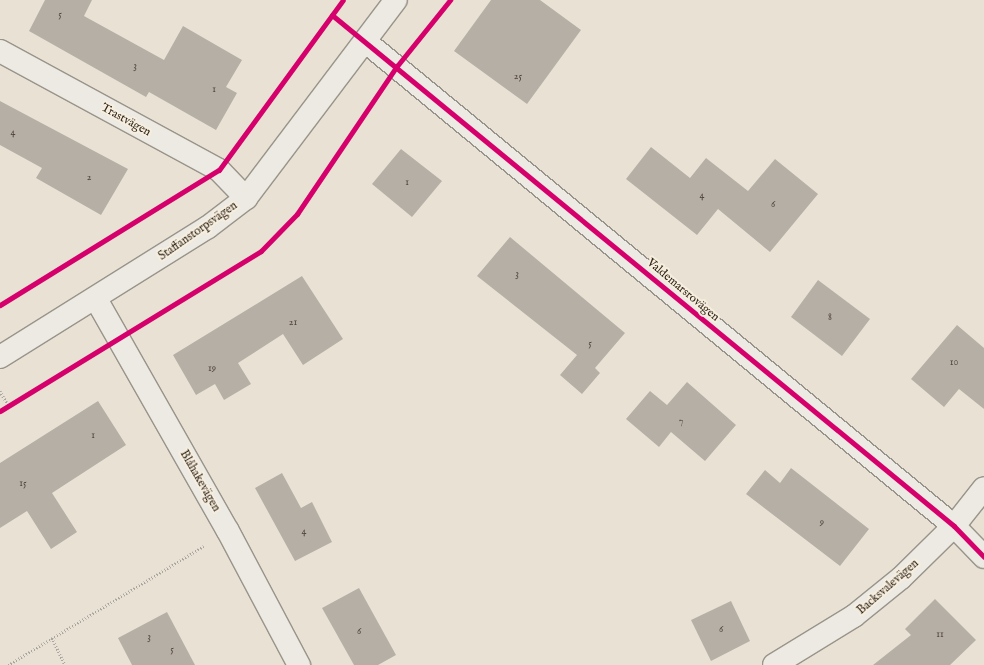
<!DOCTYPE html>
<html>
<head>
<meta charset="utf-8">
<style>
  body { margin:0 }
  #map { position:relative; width:984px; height:665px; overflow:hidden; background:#e9e2d4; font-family:"IM FELL English",serif }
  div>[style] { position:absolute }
  .building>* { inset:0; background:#b5afa6 }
  .path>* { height:2.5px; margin-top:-1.25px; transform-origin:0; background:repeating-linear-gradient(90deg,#aaa6a0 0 1px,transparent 0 3px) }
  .roads { filter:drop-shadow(1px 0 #99948b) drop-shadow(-1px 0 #99948b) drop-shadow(0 1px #99948b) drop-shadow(0 -1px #99948b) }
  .street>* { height:22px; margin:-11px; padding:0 11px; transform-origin:11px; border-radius:11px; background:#edeae3 }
  .cycleway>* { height:5px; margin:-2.5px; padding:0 2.5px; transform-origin:2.5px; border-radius:2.5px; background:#d6006c }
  span { translate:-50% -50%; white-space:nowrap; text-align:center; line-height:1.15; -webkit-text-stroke:4px #f6eede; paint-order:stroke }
  .number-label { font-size:10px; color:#52473c }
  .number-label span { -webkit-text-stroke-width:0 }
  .street-label { font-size:12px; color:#312419 }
</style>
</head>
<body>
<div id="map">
  <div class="building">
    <div style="clip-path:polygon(45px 0,92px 0,84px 16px,164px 60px,183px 26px,242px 60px,226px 87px,237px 93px,216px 130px,149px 92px,146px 97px,29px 31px)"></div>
    <div style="clip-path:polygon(491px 0,540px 0,581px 30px,527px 104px,454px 51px)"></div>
    <div style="clip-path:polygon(0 101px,128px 169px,101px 215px,36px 178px,42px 168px,0 145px)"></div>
    <div style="clip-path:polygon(651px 147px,690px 178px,706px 158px,748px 191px,775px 159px,818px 194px,770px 252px,718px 209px,697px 235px,626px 179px)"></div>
    <div style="clip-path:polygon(401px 149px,442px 181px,412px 217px,372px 184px)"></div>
    <div style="clip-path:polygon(510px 237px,625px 333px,595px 368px,600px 373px,582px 394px,560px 375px,577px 355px,477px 276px)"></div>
    <div style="clip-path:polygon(302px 276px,343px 339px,303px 365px,283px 334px,238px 363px,251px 384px,224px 400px,215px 384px,196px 395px,173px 355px)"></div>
    <div style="clip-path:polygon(818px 280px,870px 319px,842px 356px,791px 317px)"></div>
    <div style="clip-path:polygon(957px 325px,984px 348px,984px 409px,959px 389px,944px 407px,911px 379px)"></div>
    <div style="clip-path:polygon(687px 382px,736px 425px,705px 461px,671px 432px,659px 447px,626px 419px,650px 391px,667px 405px)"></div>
    <div style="clip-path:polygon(98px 401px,126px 445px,52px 493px,77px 532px,51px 549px,27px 511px,0 528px,0 463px)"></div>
    <div style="clip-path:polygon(791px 468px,869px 529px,840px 566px,746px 494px,765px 470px,780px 483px)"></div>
    <div style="clip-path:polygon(282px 473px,301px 508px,312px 502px,332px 542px,295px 561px,255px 488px)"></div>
    <div style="clip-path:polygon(359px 588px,396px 655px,378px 665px,354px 665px,322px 608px)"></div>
    <div style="clip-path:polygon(935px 599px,976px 640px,950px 665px,873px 665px,911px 635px,905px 629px)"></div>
    <div style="clip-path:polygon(731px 601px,750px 641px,711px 661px,691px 620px)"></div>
    <div style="clip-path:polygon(167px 612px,195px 665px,132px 665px,118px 638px)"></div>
  </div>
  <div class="path">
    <div style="left:0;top:391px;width:17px;rotate:59deg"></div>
    <div style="left:52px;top:638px;width:30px;rotate:64deg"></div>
    <div style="left:8px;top:665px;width:229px;rotate:-31.3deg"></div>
  </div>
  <div class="roads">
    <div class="street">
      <div style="left:366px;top:42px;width:762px;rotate:39.46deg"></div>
      <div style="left:954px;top:526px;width:43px;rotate:45.9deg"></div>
      <div style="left:0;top:51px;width:249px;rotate:28.5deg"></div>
      <div style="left:219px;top:170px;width:39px;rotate:46deg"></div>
      <div style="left:96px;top:299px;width:267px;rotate:60.4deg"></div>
      <div style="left:228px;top:531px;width:152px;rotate:62.1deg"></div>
      <div style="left:0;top:357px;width:245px;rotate:-32deg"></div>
      <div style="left:208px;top:227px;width:48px;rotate:-37.3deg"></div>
      <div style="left:246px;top:198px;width:248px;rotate:-52.9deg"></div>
      <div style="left:774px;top:665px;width:94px;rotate:-31.5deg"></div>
      <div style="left:854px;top:616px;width:60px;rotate:-39deg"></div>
      <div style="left:901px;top:578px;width:74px;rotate:-44.5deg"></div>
      <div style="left:954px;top:526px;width:48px;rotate:-51.7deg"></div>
    </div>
  </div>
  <div class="cycleway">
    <div style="left:332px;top:15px;width:805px;rotate:39.4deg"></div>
    <div style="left:954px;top:526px;width:43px;rotate:45.9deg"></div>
    <div style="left:0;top:305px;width:257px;rotate:-31.7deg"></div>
    <div style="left:219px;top:170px;width:210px;rotate:-53.9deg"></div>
    <div style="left:0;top:411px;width:306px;rotate:-31.5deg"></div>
    <div style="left:261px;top:251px;width:52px;rotate:-45.8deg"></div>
    <div style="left:297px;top:214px;width:179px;rotate:-56deg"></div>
    <div style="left:397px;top:66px;width:85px;rotate:-51.2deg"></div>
  </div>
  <div class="number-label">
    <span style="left:60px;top:15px">5</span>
    <span style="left:135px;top:67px">3</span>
    <span style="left:518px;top:77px">25</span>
    <span style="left:214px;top:90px">1</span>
    <span style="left:13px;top:133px">4</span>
    <span style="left:89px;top:178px">2</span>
    <span style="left:407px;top:183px">1</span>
    <span style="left:702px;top:196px">4</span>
    <span style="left:773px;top:205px">6</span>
    <span style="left:517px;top:275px">3</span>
    <span style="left:830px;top:318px">8</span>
    <span style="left:293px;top:323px">21</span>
    <span style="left:590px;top:344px">5</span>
    <span style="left:954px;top:363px">10</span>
    <span style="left:212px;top:369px">19</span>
    <span style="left:681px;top:422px">7</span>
    <span style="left:93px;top:436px">1</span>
    <span style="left:23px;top:484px">15</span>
    <span style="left:822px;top:523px">9</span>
    <span style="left:304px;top:532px">4</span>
    <span style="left:721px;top:630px">6</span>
    <span style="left:359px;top:632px">6</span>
    <span style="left:940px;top:635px">11</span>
    <span style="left:149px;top:638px">3</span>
    <span style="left:172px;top:650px">5</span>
  </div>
  <div class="street-label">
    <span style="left:126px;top:120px;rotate:29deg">Trastvägen</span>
    <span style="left:198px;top:231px;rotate:-35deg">Staffanstorpsvägen</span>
    <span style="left:683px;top:290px;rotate:40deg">Valdemarsrovägen</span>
    <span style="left:200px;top:481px;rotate:60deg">Blåhakevägen</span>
    <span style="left:888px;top:587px;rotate:-41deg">Backsvalevägen</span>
  </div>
</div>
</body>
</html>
